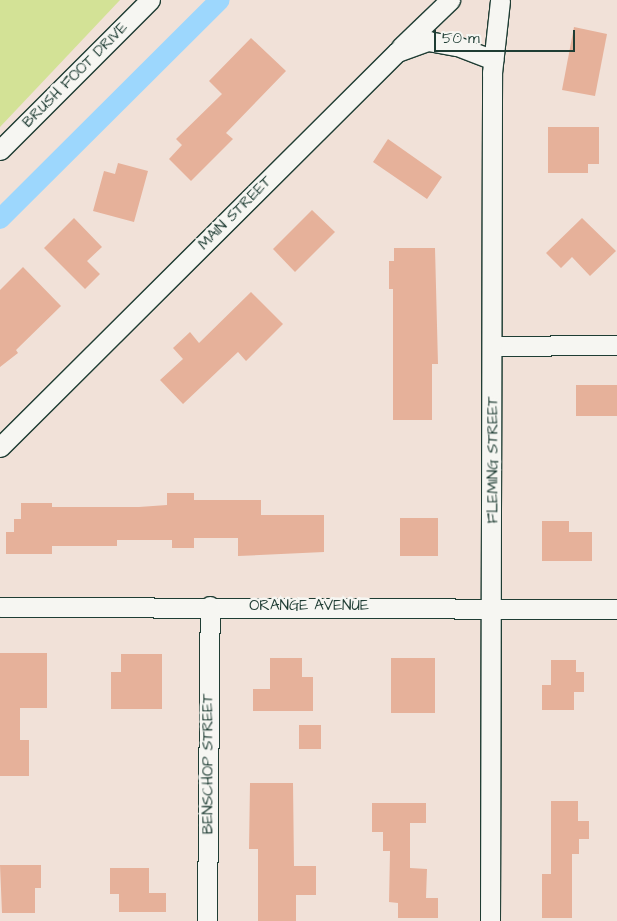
<!DOCTYPE html>
<html>
<head>
<meta charset="utf-8">
<style>
  body { margin:0 }
  #map { position:relative; width:617px; height:921px; overflow:hidden; background:#f1e1d8; font-family:"Architects Daughter",sans-serif }
  div>[style] { position:absolute }
  .green>* { inset:0; background:#d3e296 }
  .canal>* { height:20px; margin:-10px; padding:0 10px; transform-origin:10px; border-radius:10px; background:#9dd7fd }
  .building>* { inset:0; background:#e6b19a }
  .roads { filter:drop-shadow(1px 0 #1f3d34) drop-shadow(-1px 0 #1f3d34) drop-shadow(0 1px #1f3d34) drop-shadow(0 -1px #1f3d34) }
  .minor>* { height:19px; margin:-9.5px; padding:0 9.5px; transform-origin:9.5px; border-radius:9.5px; background:#f6f6f2 }
  span { translate:-50% -50%; white-space:nowrap; text-align:center; line-height:1.15; -webkit-text-stroke:5px #f6f6f2; paint-order:stroke }
  .street-label { font-size:15px; color:#1f3d34 }
  .scale { position:absolute; left:434px; top:30px; width:141px; height:22px; box-sizing:border-box; border:2px solid #1f3d34; border-top:0; padding-left:6px; font-size:15px; line-height:18px; white-space:nowrap; color:#1f3d34; -webkit-text-stroke:4px #f6f6f2; paint-order:stroke }
</style>
</head>
<body>
<div id="map">
  <div class="green">
    <div style="clip-path:polygon(0 0,120px 0,0 127px)"></div>
  </div>
  <div class="canal">
    <div style="left:0;top:219px;width:310px;rotate:-44.9deg"></div>
  </div>
  <div class="building">
    <div style="clip-path:polygon(574px 27px,607px 34px,595px 96px,562px 90px)"></div>
    <div style="clip-path:polygon(251px 38px,286px 71px,226px 133px,233px 139px,191px 181px,169px 159px,182px 145px,176px 139px,222px 94px,209px 81px)"></div>
    <div style="clip-path:polygon(548px 127px,599px 127px,599px 164px,588px 164px,588px 173px,548px 173px)"></div>
    <div style="clip-path:polygon(388px 139px,442px 177px,427px 199px,373px 162px)"></div>
    <div style="clip-path:polygon(118px 163px,148px 171px,134px 222px,93px 211px,104px 171px,115px 174px)"></div>
    <div style="clip-path:polygon(312px 210px,335px 232px,295px 272px,273px 249px)"></div>
    <div style="clip-path:polygon(74px 218px,102px 247px,87px 261px,100px 274px,85px 289px,44px 248px)"></div>
    <div style="clip-path:polygon(582px 218px,616px 251px,590px 276px,572px 257px,561px 268px,546px 253px)"></div>
    <div style="clip-path:polygon(394px 248px,435px 248px,438px 364px,432px 364px,432px 420px,393px 420px,393px 289px,389px 289px,389px 261px,394px 261px)"></div>
    <div style="clip-path:polygon(23px 267px,61px 306px,16px 350px,18px 353px,0 367px,0 290px)"></div>
    <div style="clip-path:polygon(251px 292px,283px 324px,246px 361px,238px 352px,183px 404px,160px 380px,183px 359px,173px 348px,190px 332px,199px 343px)"></div>
    <div style="clip-path:polygon(576px 385px,617px 385px,617px 416px,576px 416px)"></div>
    <div style="clip-path:polygon(167px 493px,194px 493px,194px 500px,261px 500px,261px 515px,324px 515px,324px 552px,238px 556px,238px 538px,194px 538px,194px 548px,172px 548px,172px 540px,117px 540px,117px 546px,52px 546px,52px 554px,6px 554px,6px 532px,14px 532px,14px 519px,21px 519px,21px 503px,52px 503px,52px 507px,139px 507px,167px 505px)"></div>
    <div style="clip-path:polygon(400px 518px,438px 518px,438px 556px,400px 556px)"></div>
    <div style="clip-path:polygon(542px 521px,569px 521px,569px 532px,592px 532px,592px 561px,542px 561px)"></div>
    <div style="clip-path:polygon(0 653px,47px 653px,47px 708px,20px 708px,20px 740px,29px 740px,29px 776px,0 776px)"></div>
    <div style="clip-path:polygon(121px 654px,162px 654px,162px 709px,111px 709px,111px 672px,121px 672px)"></div>
    <div style="clip-path:polygon(270px 658px,302px 658px,302px 677px,313px 677px,313px 711px,253px 711px,253px 689px,270px 689px)"></div>
    <div style="clip-path:polygon(391px 658px,435px 658px,435px 713px,391px 713px)"></div>
    <div style="clip-path:polygon(551px 660px,576px 660px,576px 672px,584px 672px,584px 692px,574px 692px,574px 710px,542px 710px,542px 685px,551px 685px)"></div>
    <div style="clip-path:polygon(299px 725px,321px 725px,321px 749px,299px 749px)"></div>
    <div style="clip-path:polygon(250px 783px,293px 783px,294px 866px,316px 866px,316px 895px,296px 895px,296px 921px,258px 921px,258px 849px,249px 849px)"></div>
    <div style="clip-path:polygon(551px 801px,578px 801px,578px 821px,589px 821px,589px 839px,579px 839px,579px 854px,572px 854px,572px 918px,542px 918px,542px 874px,551px 874px)"></div>
    <div style="clip-path:polygon(372px 803px,426px 803px,426px 823px,410px 823px,410px 868px,427px 869px,426px 898px,438px 898px,438px 918px,398px 918px,398px 903px,389px 902px,390px 851px,383px 851px,383px 832px,372px 832px)"></div>
    <div style="clip-path:polygon(0 865px,41px 865px,41px 888px,35px 888px,35px 913px,2px 913px)"></div>
    <div style="clip-path:polygon(110px 868px,149px 868px,149px 893px,166px 893px,166px 912px,119px 912px,119px 894px,110px 894px)"></div>
  </div>
  <div class="roads">
    <div class="minor">
      <div style="left:401px;top:47px;width:68px;rotate:-43.8deg"></div>
      <div style="left:0;top:150px;width:212px;rotate:-45deg"></div>
      <div style="left:494px;top:346px;width:123px;rotate:-0.5deg"></div>
      <div style="left:0;top:447px;width:560px;rotate:-44.86deg"></div>
      <div style="left:397px;top:52px;width:33px;rotate:-20deg"></div>
      <div style="left:428px;top:41px;width:29px;rotate:10deg"></div>
      <div style="left:457px;top:46px;width:39px;rotate:21deg"></div>
      <div style="left:0;top:607px;width:617px;rotate:0.19deg"></div>
      <div style="left:207px;top:921px;width:315px;rotate:-89.5deg"></div>
      <div style="left:490px;top:921px;width:848px;rotate:-89.86deg"></div>
      <div style="left:492px;top:73px;width:73px;rotate:-83.7deg"></div>
    </div>
  </div>
  <div class="street-label">
    <span style="left:75px;top:75px;rotate:-45deg">BRUSH FOOT DRIVE</span>
    <span style="left:235px;top:213px;rotate:-45deg">MAIN STREET</span>
    <span style="left:493px;top:460px;rotate:-90deg">FLEMING STREET</span>
    <span style="left:309px;top:606px">ORANGE AVENUE</span>
    <span style="left:208px;top:764px;rotate:-90deg">BENSCHOP STREET</span>
  </div>
  <div class="scale">50 m</div>
</div>
</body>
</html>
